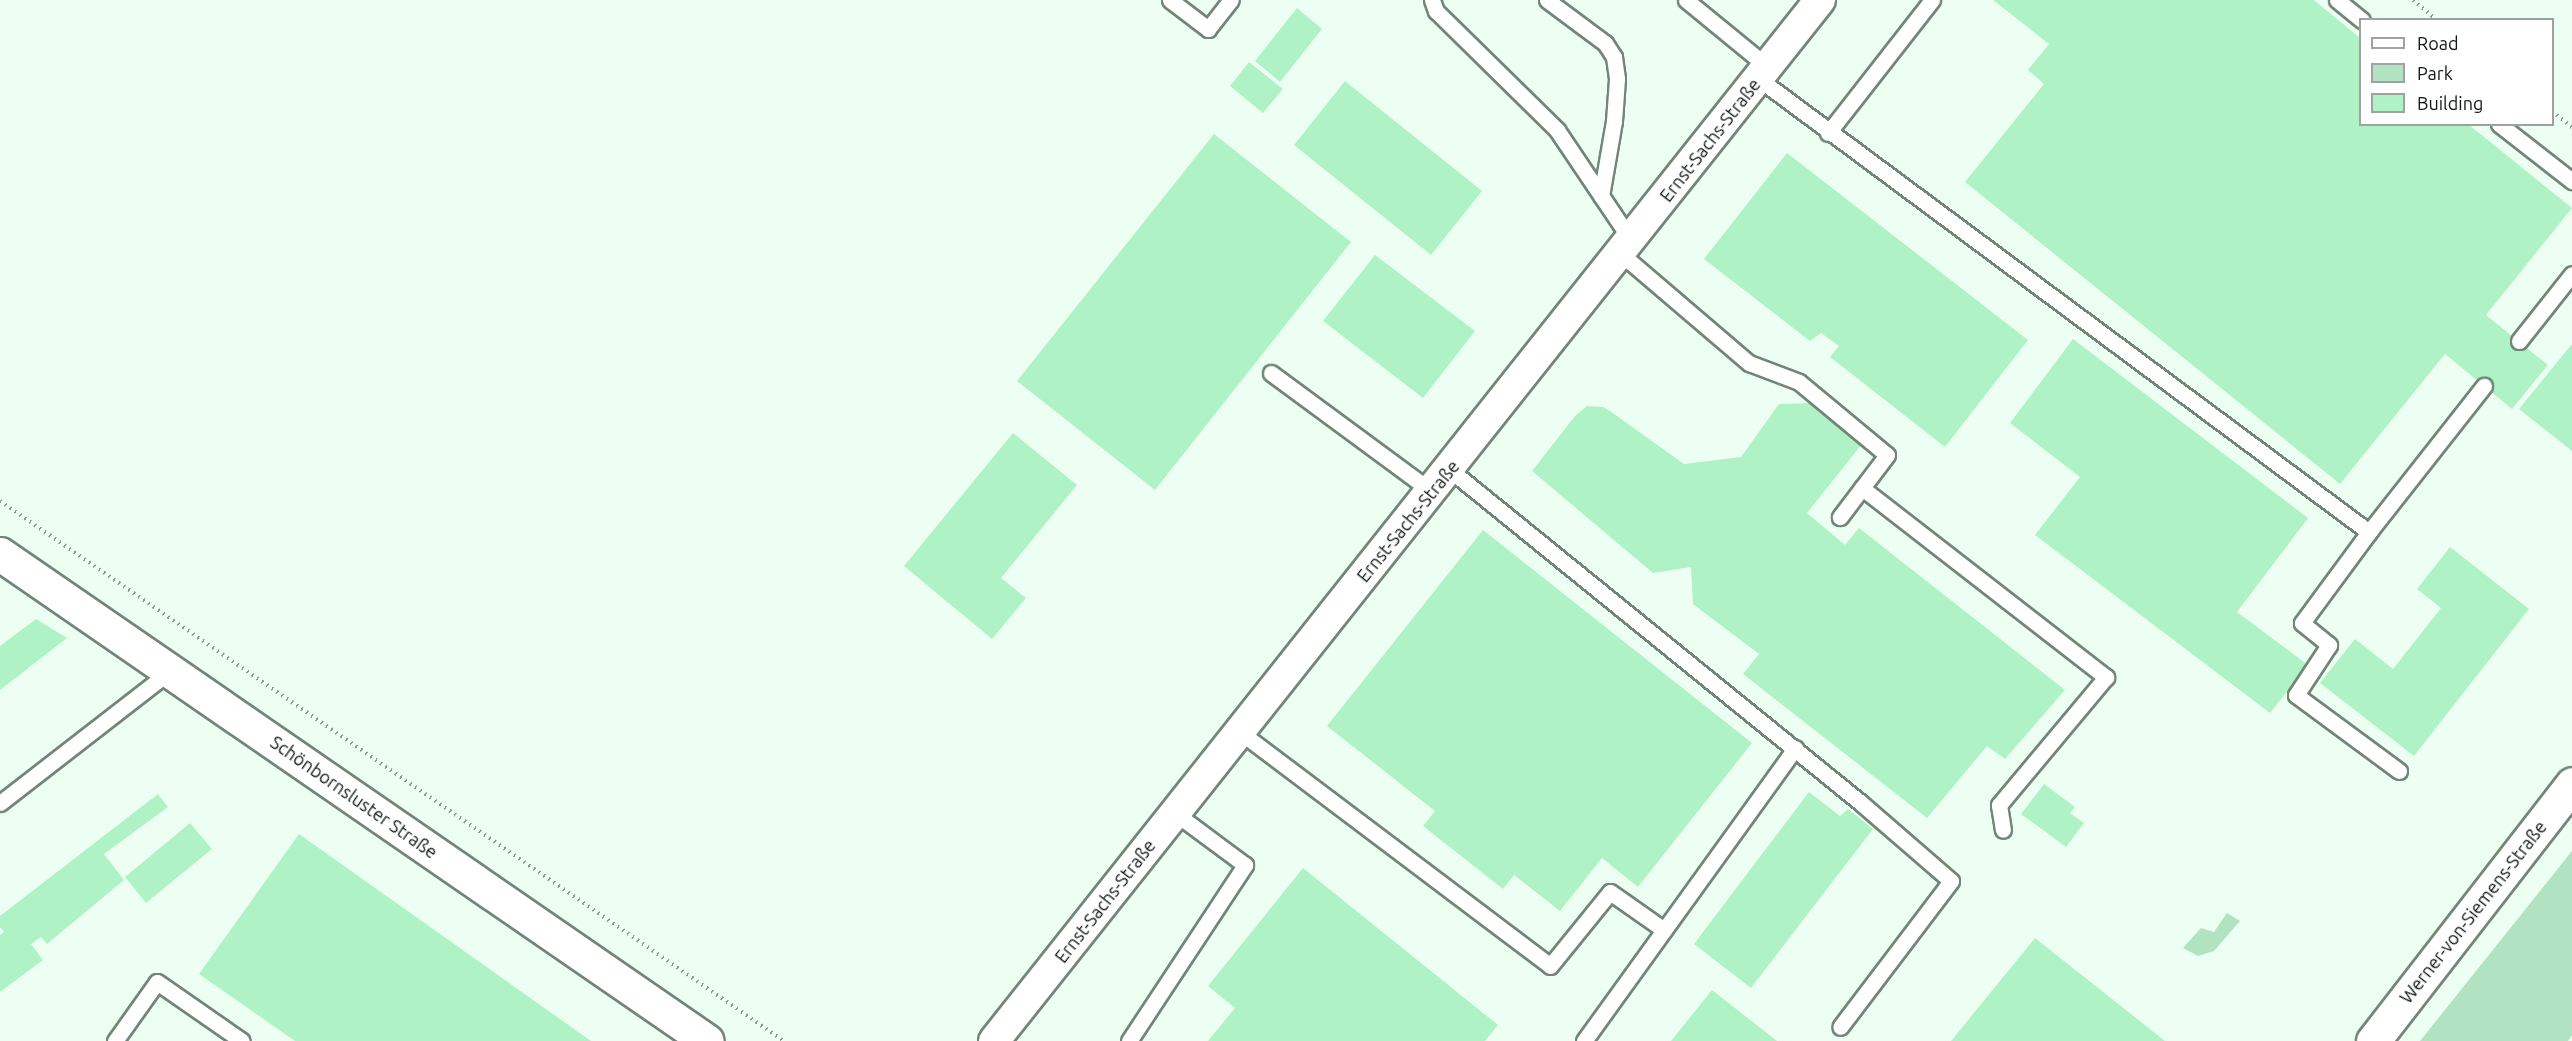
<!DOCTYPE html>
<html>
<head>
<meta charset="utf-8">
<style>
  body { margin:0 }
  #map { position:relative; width:2572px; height:1041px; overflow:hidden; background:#edfff2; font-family:Ubuntu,sans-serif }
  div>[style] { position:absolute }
  .green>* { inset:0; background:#b1e2c1 }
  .building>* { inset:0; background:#aff2c6 }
  .path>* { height:4px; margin-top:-2px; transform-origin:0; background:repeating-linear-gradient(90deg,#8b988f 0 1.5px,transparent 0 6px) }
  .roads { filter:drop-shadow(2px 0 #728678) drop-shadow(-2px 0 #728678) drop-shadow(0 2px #728678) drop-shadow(0 -2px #728678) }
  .lane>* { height:15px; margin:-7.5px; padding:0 7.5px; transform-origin:7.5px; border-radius:7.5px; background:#fff }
  .street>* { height:30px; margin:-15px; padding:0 15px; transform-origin:15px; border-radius:15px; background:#fff }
  .secondary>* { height:33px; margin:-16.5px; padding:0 16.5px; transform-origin:16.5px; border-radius:16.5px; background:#fff }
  span { translate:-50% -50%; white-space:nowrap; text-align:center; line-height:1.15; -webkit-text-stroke:6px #fff; paint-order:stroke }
  .street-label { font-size:18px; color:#0f1712 }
  .legend { position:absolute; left:2359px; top:18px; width:195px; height:108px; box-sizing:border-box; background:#fff; border:2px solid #9fa2a0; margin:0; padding:8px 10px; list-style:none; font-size:18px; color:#0f1712 }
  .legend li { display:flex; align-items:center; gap:12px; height:30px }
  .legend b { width:30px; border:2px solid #9fa2a0 }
</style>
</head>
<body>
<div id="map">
  <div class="green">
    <div style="clip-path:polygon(2572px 851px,2572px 1035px,2568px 1041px,2420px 1041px)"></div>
    <div style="clip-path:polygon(2227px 913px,2240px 921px,2214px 951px,2198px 956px,2183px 948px,2201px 928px,2214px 932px)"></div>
  </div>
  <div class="building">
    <div style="clip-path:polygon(1993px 0,2314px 0,2360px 38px,2360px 124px,2468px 124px,2572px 208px,2486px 315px,2548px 365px,2512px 409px,2445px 354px,2340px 484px,1965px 182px,2044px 84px,2028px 70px,2049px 44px)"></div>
    <div style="clip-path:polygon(1297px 8px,1322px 29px,1280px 82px,1255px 61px)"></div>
    <div style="clip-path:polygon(1249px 62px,1283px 89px,1263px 113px,1230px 86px)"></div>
    <div style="clip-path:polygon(1345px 81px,1482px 191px,1431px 255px,1294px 145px)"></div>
    <div style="clip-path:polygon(1214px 134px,1351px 242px,1155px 490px,1017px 381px)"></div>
    <div style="clip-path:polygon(1787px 153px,2028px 340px,1945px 447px,1830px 357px,1839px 346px,1821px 333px,1810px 341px,1704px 259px)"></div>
    <div style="clip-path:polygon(1375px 255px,1475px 331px,1423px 398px,1323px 321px)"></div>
    <div style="clip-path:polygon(2073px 339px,2308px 518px,2237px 612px,2308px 665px,2270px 713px,2035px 535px,2080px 477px,2010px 423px)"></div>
    <div style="clip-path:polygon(2572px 344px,2572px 451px,2519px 409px)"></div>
    <div style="clip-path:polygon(1815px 403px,1862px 444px,1807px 513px,1845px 545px,1859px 528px,2065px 690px,2005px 759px,1987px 746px,1927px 818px,1743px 674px,1759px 654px,1693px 604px,1691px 567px,1653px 573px,1532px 471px,1575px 416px,1587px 406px,1603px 407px,1610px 411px,1684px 464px,1741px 457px,1779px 404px)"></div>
    <div style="clip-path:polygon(1013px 433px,1077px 485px,1001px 578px,1026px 598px,992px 639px,904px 566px)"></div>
    <div style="clip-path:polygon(1483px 530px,1752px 743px,1638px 887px,1602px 858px,1560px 911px,1514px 875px,1503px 889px,1423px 826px,1435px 811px,1327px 726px)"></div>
    <div style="clip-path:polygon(2450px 547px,2529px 609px,2414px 756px,2320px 683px,2355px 639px,2393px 669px,2441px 608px,2417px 589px)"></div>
    <div style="clip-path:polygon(36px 619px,67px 638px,0 690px,0 646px)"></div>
    <div style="clip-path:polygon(2044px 784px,2075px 807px,2070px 813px,2084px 823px,2066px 847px,2021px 814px)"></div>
    <div style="clip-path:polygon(1809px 792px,1840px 816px,1848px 809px,1873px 829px,1751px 988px,1694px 944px)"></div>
    <div style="clip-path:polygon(158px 794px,168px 807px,104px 854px,124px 880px,47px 944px,41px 937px,31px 944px,43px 960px,0 992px,0 935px,4px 932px,0 927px,0 916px)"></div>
    <div style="clip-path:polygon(190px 823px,212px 849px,146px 903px,125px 877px)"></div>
    <div style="clip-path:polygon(299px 834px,591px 1041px,295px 1041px,199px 974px)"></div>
    <div style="clip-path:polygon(1303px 868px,1498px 1025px,1485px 1041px,1208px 1041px,1235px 1008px,1208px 986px)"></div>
    <div style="clip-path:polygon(2035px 938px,2165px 1041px,1951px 1041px)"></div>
    <div style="clip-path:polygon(1712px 990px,1777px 1041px,1671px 1041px)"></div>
  </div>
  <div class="path">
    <div style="left:2413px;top:0;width:31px;rotate:40deg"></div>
    <div style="left:2552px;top:111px;width:26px;rotate:39deg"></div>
    <div style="left:0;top:501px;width:952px;rotate:34.56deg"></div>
  </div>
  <div class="roads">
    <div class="lane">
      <div style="left:1170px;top:0;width:48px;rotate:37.3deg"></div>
      <div style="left:1208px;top:29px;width:37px;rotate:-52deg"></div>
      <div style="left:1432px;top:0;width:12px;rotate:70deg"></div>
      <div style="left:1436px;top:11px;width:170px;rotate:44.5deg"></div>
      <div style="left:1557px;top:130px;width:133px;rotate:56.1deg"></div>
      <div style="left:1547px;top:0;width:72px;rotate:36.6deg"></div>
      <div style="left:1605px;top:43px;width:17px;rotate:57deg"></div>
      <div style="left:1614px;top:57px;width:22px;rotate:82deg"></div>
      <div style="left:1617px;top:79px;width:42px;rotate:94.1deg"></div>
      <div style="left:1614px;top:121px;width:76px;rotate:99.8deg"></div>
      <div style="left:1686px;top:0;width:106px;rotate:39.3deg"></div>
      <div style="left:2337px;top:0;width:32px;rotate:39deg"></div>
      <div style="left:1759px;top:79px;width:760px;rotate:36.6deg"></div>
      <div style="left:2369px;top:532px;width:186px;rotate:-51.8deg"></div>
      <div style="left:2499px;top:124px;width:93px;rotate:38deg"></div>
      <div style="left:1828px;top:133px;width:169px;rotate:-52deg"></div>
      <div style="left:1620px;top:253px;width:170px;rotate:40.5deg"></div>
      <div style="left:1749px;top:363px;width:53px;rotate:20.8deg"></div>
      <div style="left:1799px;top:382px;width:114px;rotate:39.7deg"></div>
      <div style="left:1887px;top:455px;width:78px;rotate:127.2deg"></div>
      <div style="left:2519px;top:341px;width:85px;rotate:-51.7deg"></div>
      <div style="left:1271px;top:373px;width:199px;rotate:36.4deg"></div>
      <div style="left:1449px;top:469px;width:530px;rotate:39.03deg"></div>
      <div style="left:1861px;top:803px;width:119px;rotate:40.9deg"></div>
      <div style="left:1951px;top:881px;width:183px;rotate:127.2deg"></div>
      <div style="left:1862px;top:488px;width:309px;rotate:37.8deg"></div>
      <div style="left:2106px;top:677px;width:167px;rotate:129.9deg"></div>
      <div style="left:1999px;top:805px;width:25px;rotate:81deg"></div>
      <div style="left:2369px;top:532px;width:113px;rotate:126.4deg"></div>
      <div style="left:2302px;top:623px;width:35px;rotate:39deg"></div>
      <div style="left:2329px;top:645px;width:60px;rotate:123.4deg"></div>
      <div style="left:2296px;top:695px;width:128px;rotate:36.4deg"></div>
      <div style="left:1240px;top:732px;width:388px;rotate:37deg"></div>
      <div style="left:1550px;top:966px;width:95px;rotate:-51deg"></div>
      <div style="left:1610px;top:892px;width:66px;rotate:35.1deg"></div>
      <div style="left:0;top:803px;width:215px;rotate:-37.8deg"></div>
      <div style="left:115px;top:1041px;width:72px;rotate:-54.6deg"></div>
      <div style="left:157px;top:982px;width:103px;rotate:34.8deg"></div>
      <div style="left:1129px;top:1041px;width:211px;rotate:-56.6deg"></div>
      <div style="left:1245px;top:865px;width:87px;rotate:-143.4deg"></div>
      <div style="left:1584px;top:1041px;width:361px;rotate:-54.2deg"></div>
    </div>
    <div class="street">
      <div style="left:994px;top:1041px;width:1329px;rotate:-51.57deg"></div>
    </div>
    <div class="secondary">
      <div style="left:0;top:554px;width:858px;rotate:34.56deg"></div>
      <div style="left:2373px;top:1041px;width:325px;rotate:-52.2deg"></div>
    </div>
  </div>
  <div class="street-label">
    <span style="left:1710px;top:140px;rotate:-52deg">Ernst-Sachs-Straße</span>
    <span style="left:1408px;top:521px;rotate:-51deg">Ernst-Sachs-Straße</span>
    <span style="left:354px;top:797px;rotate:35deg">Schönbornsluster Straße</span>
    <span style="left:1105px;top:901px;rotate:-52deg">Ernst-Sachs-Straße</span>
    <span style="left:2473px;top:912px;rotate:-52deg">Werner-von-Siemens-Straße</span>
  </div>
  <ul class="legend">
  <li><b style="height:8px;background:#fff"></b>Road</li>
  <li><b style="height:16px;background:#b1e2c1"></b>Park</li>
  <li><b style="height:16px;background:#aff2c6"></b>Building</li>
  </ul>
</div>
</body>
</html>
